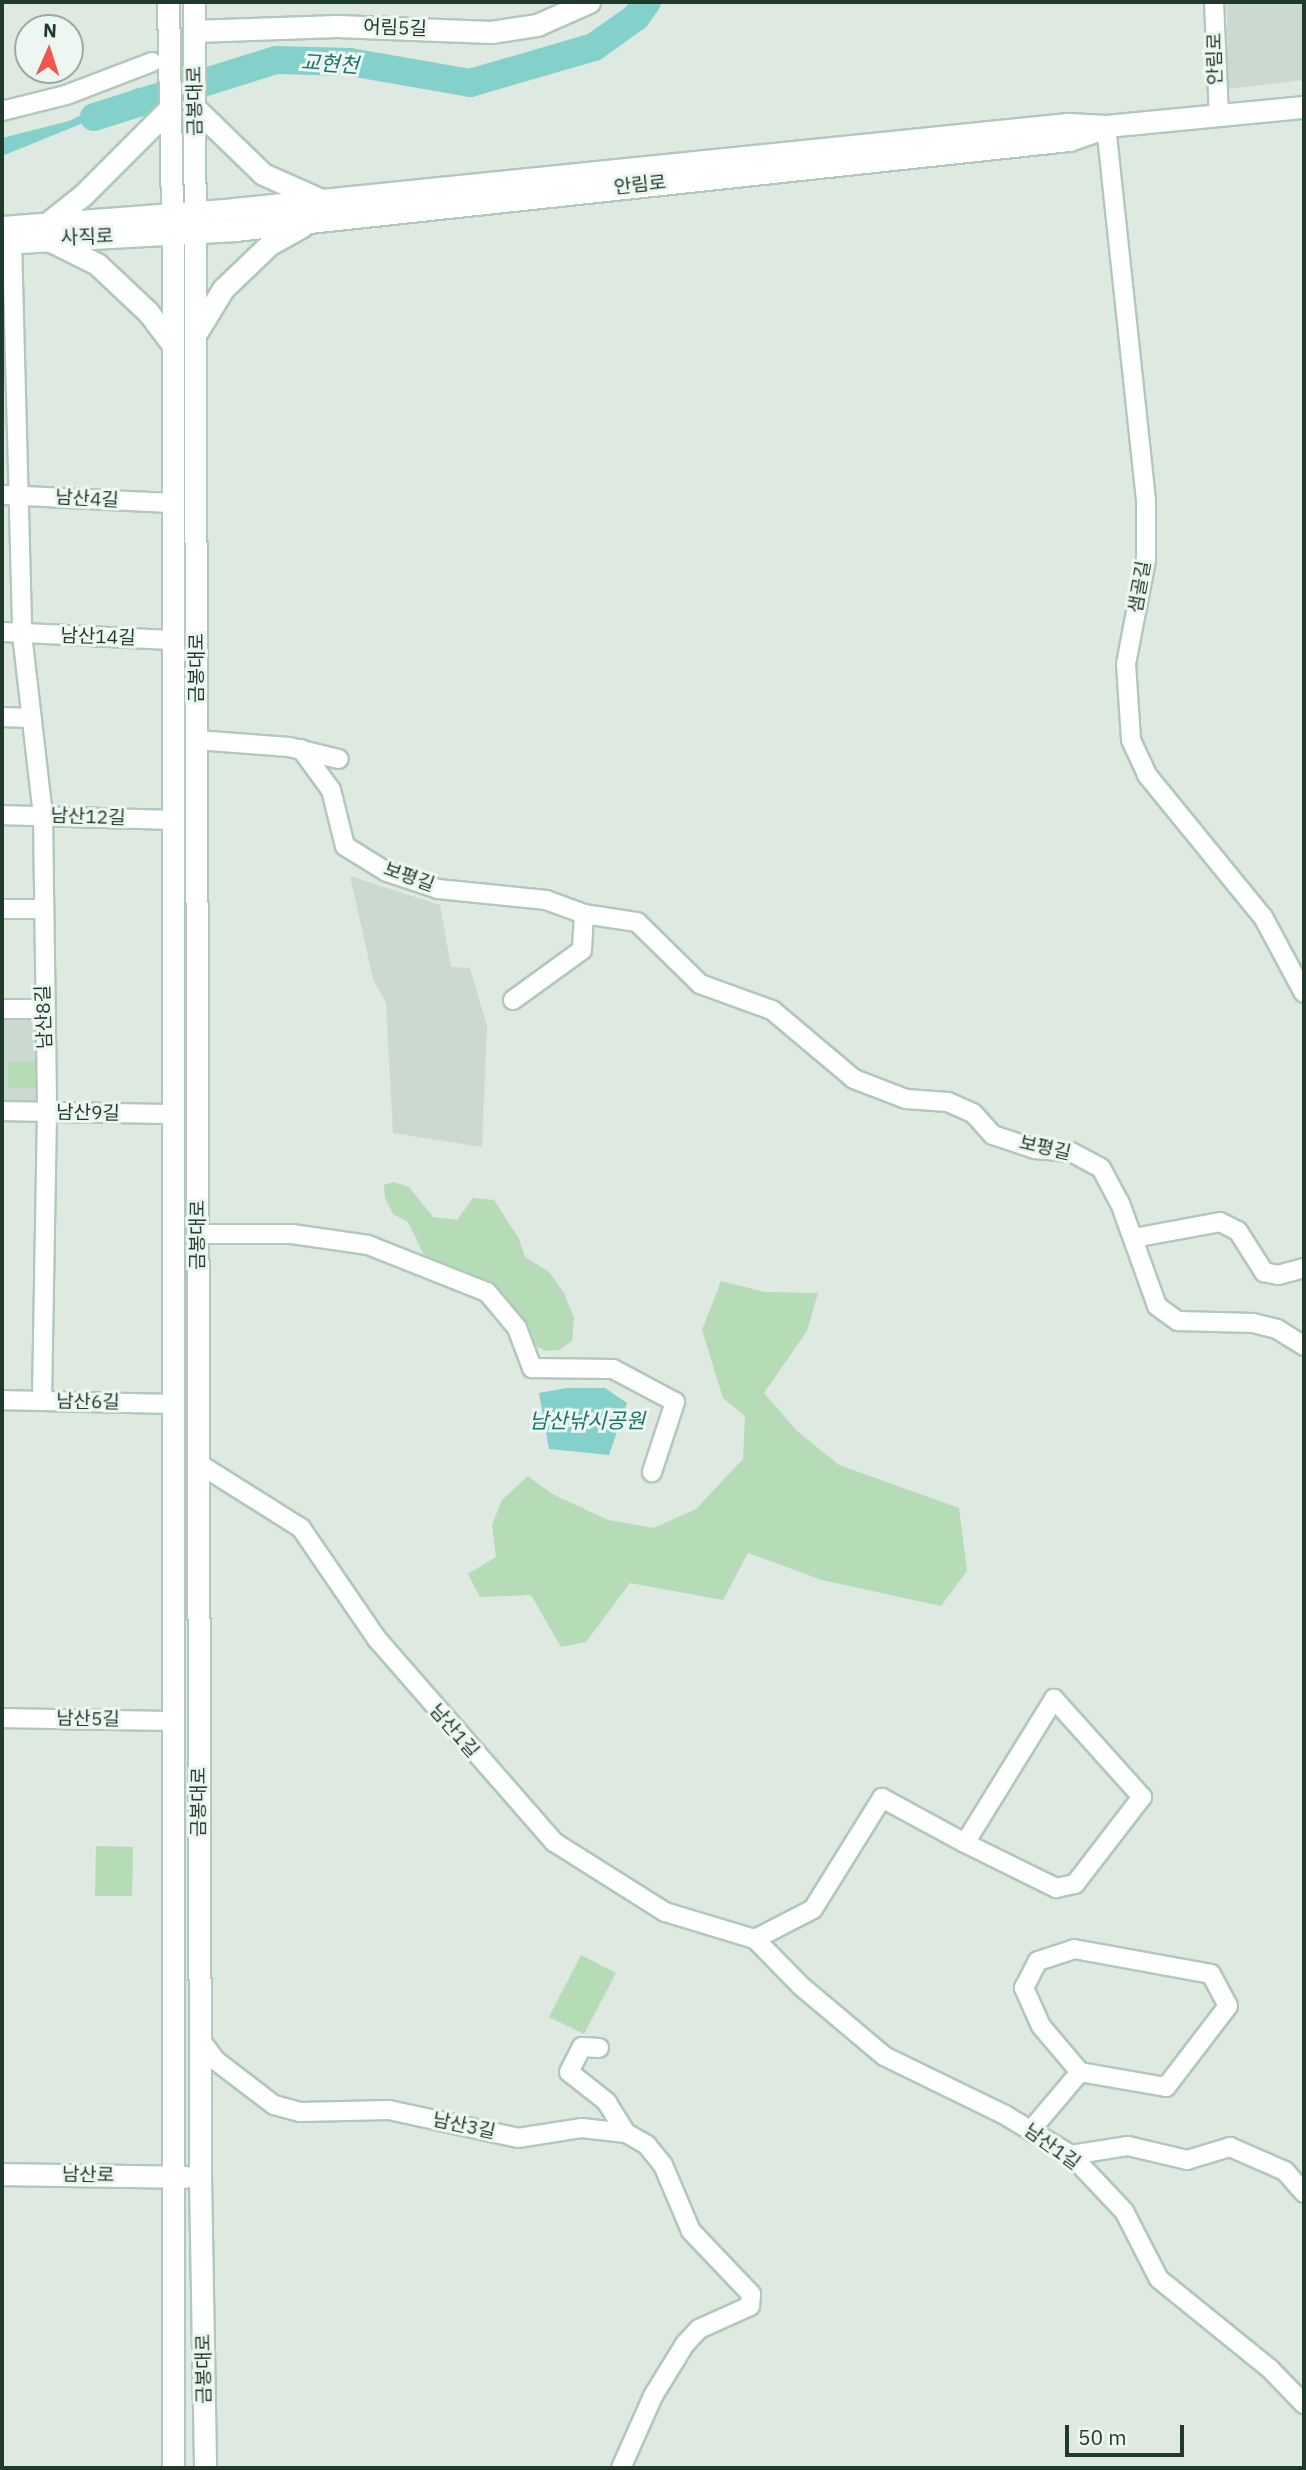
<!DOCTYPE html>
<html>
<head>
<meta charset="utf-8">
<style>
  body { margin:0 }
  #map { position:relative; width:1306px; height:2470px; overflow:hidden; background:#dde9e1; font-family:"IBM Plex Sans","Noto Sans KR",sans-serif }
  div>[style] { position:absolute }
  .built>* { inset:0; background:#ccd9d0 }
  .green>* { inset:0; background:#b5dbb7 }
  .water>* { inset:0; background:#84d0cb }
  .river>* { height:28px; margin:-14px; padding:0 14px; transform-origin:14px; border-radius:14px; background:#84d0cb }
  .roads { filter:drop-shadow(2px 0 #b0c9bb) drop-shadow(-2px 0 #b0c9bb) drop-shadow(0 2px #b0c9bb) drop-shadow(0 -2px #b0c9bb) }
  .street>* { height:18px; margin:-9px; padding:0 9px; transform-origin:9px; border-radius:9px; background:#fff }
  .secondary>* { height:21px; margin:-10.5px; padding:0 10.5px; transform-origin:10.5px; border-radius:10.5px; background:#fff }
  span { translate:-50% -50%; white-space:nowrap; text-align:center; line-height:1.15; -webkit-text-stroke:6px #edf6f0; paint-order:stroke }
  .street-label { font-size:19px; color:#1f392c }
  .water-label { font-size:21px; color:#19746f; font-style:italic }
  .frame { position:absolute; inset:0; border:4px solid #1f392c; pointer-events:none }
  .north { position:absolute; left:14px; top:14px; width:70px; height:70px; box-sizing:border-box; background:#edf6f0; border:2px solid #9baaa2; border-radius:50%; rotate:3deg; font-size:19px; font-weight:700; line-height:28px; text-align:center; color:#1f392c }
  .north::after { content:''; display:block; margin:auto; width:24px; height:32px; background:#f35551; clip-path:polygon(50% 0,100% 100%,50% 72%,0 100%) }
  .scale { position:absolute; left:1065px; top:2425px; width:119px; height:32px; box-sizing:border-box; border:4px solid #1f392c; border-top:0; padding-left:9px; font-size:21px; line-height:24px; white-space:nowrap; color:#1f392c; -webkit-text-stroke:5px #edf6f0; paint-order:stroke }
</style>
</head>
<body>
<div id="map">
  <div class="built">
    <div style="clip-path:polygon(1227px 2px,1304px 2px,1304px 80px,1228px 89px)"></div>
    <div style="clip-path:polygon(350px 876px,440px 905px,451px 967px,470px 968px,487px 1026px,482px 1147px,393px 1133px,386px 1003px,373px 979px)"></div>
    <div style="clip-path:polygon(2px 1017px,41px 1017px,40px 1101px,2px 1101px)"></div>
  </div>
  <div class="green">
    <div style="clip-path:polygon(8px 1062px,35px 1062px,35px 1088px,8px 1088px)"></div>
    <div style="clip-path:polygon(394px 1182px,409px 1187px,433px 1217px,457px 1220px,473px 1198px,494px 1200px,519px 1239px,525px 1257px,549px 1272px,564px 1293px,574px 1318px,572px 1341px,559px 1350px,546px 1351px,530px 1343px,521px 1319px,479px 1277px,426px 1259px,408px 1222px,393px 1214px,385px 1198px,384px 1185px)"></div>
    <div style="clip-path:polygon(721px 1281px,765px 1292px,818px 1293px,807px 1331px,764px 1393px,797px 1431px,839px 1465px,959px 1508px,967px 1571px,941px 1606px,822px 1580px,748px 1553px,723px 1600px,630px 1583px,586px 1642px,561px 1647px,531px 1595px,480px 1597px,468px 1574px,496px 1557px,492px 1525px,502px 1500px,528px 1476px,552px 1494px,608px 1520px,654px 1528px,696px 1509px,743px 1459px,745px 1416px,723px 1398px,702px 1330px)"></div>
    <div style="clip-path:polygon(96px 1846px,133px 1847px,132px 1896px,95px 1896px)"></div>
    <div style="clip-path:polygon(581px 1955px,616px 1973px,584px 2034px,549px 2017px)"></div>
  </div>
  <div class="water">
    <div style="clip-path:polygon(139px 87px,128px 110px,98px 117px,2px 156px,2px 138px,69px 121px)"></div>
    <div style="clip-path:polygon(567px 1388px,605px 1388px,627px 1403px,609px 1455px,549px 1449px,539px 1393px)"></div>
  </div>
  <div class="river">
    <div style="left:94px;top:117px;width:191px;rotate:-17.4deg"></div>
    <div style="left:276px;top:60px;width:74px;rotate:1.5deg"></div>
    <div style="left:350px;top:62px;width:122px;rotate:9.9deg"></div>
    <div style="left:470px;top:83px;width:129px;rotate:-16.2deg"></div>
    <div style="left:594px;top:47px;width:52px;rotate:-35.5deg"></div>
    <div style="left:636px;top:17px;width:19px;rotate:-54deg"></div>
  </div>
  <div class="roads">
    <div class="street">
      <div style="left:1214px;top:2px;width:115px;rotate:87.5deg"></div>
      <div style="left:2px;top:111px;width:66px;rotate:-14deg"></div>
      <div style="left:66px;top:95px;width:92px;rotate:-21deg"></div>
      <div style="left:1106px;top:126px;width:376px;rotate:83.9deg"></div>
      <div style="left:1146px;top:500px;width:60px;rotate:90deg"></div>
      <div style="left:1146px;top:560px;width:106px;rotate:100.9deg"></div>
      <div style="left:1126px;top:664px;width:76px;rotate:86.2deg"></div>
      <div style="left:1131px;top:740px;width:38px;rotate:65deg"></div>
      <div style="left:1147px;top:775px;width:183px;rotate:50.8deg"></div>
      <div style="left:1263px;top:917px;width:86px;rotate:61.7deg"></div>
      <div style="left:12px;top:242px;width:392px;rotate:88.5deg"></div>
      <div style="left:22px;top:634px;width:183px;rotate:83.4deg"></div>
      <div style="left:43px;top:816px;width:296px;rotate:89.2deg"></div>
      <div style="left:47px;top:1112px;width:289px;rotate:91deg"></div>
      <div style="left:2px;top:495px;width:171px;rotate:2.7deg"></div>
      <div style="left:2px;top:632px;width:171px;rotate:2.7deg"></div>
      <div style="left:2px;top:717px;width:28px;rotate:2deg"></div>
      <div style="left:197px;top:740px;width:92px;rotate:4.4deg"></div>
      <div style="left:289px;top:747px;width:51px;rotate:13.5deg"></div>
      <div style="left:301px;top:749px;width:51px;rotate:53.8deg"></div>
      <div style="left:331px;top:790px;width:58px;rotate:76deg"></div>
      <div style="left:345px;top:846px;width:49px;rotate:31.8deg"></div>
      <div style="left:387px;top:872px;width:54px;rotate:18.4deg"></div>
      <div style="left:438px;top:889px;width:109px;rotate:5.8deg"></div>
      <div style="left:546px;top:900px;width:40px;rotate:20.2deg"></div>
      <div style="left:584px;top:914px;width:54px;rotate:8.6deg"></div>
      <div style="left:637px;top:922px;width:88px;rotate:44.5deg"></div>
      <div style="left:700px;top:984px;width:77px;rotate:19.9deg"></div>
      <div style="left:772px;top:1010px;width:107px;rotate:40.1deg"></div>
      <div style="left:854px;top:1079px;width:56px;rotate:21deg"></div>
      <div style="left:906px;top:1099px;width:42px;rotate:4.1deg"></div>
      <div style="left:948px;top:1102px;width:27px;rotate:24deg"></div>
      <div style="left:973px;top:1113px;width:30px;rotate:48deg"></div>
      <div style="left:993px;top:1135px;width:44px;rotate:18.4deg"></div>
      <div style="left:1035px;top:1149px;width:36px;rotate:5deg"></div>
      <div style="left:1071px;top:1152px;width:34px;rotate:28deg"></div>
      <div style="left:1101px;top:1168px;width:40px;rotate:62deg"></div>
      <div style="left:1120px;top:1203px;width:109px;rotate:70.2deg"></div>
      <div style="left:1157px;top:1306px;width:26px;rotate:36deg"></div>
      <div style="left:1178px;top:1321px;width:75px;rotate:1.5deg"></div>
      <div style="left:1253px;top:1323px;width:25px;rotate:14deg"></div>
      <div style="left:1277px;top:1329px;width:32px;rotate:32deg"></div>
      <div style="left:2px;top:815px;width:172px;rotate:1.7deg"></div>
      <div style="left:2px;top:909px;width:40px"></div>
      <div style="left:513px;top:1000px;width:85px;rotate:-35.9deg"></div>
      <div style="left:582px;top:950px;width:36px;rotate:-87deg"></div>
      <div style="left:2px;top:1009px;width:42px"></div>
      <div style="left:2px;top:1111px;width:172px;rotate:1deg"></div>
      <div style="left:198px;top:1234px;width:94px"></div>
      <div style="left:292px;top:1234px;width:77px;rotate:8.2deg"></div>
      <div style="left:368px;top:1245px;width:128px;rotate:21.6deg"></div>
      <div style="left:487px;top:1292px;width:47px;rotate:50.2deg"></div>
      <div style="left:517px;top:1328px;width:43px;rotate:69.4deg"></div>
      <div style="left:532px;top:1368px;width:81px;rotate:0.7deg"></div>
      <div style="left:613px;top:1369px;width:70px;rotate:28deg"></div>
      <div style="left:675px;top:1402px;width:74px;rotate:108.2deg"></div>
      <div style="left:1134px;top:1238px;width:87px;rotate:-10.5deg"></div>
      <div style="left:1220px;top:1222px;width:20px;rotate:27deg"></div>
      <div style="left:1238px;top:1231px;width:49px;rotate:57.6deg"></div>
      <div style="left:1264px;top:1272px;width:14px;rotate:12deg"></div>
      <div style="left:1278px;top:1275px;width:27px;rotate:-15deg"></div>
      <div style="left:2px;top:1400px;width:173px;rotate:1.3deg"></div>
      <div style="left:199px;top:1464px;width:120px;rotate:32.1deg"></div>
      <div style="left:301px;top:1528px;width:135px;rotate:55.6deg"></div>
      <div style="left:377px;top:1639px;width:269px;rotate:48.9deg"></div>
      <div style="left:554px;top:1842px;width:131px;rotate:32.2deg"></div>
      <div style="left:665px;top:1912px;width:94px;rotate:16.7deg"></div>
      <div style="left:755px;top:1939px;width:66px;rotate:45.6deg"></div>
      <div style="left:801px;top:1986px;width:109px;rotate:40.1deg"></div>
      <div style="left:884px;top:2056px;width:135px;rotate:26deg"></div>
      <div style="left:1005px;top:2115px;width:77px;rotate:31.2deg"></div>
      <div style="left:1071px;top:2155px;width:77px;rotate:46.6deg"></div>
      <div style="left:1124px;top:2211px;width:76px;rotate:62.8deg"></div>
      <div style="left:1159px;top:2279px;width:143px;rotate:39deg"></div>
      <div style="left:1270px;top:2369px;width:49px;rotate:45.8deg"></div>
      <div style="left:2px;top:1718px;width:172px;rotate:1deg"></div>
      <div style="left:755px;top:1939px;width:65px;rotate:-27.3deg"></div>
      <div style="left:813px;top:1909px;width:131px;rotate:-58.1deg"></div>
      <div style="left:882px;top:1798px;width:94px;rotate:28.5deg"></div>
      <div style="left:965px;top:1843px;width:102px;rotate:26.3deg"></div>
      <div style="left:1056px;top:1888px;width:19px;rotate:-12deg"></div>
      <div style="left:1075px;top:1884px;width:110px;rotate:-52.4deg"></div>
      <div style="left:1142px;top:1797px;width:132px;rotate:-131.9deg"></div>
      <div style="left:1054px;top:1699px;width:169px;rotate:121.7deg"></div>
      <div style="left:200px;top:2039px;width:26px;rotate:54deg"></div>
      <div style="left:215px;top:2060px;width:74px;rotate:37.3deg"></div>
      <div style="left:274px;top:2105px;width:27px;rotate:15deg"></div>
      <div style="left:300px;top:2112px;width:89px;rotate:-1.3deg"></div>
      <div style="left:389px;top:2110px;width:132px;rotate:12.2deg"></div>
      <div style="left:518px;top:2138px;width:65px;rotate:-8.9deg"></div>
      <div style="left:582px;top:2128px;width:44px;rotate:6.5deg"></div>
      <div style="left:626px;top:2133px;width:36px;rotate:-122deg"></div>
      <div style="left:607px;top:2102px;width:48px;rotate:-141.7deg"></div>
      <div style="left:569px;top:2072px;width:28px;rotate:-63deg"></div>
      <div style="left:582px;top:2047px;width:17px;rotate:3deg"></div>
      <div style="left:1031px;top:2130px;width:76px;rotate:-49.8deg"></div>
      <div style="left:1080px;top:2072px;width:60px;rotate:-130.3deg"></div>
      <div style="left:1041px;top:2026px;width:42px;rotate:-114.1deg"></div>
      <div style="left:1024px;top:1988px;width:30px;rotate:-63deg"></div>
      <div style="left:1038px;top:1961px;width:38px;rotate:-18deg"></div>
      <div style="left:1074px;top:1949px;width:139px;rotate:10.3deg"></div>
      <div style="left:1211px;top:1974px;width:36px;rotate:62deg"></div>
      <div style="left:1228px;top:2006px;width:102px;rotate:127.4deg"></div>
      <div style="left:1166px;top:2087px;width:87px;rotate:-170.1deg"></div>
      <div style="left:1071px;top:2155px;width:58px;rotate:-9deg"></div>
      <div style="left:1128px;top:2146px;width:61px;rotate:13.3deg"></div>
      <div style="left:1187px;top:2160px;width:45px;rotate:-16.8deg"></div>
      <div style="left:1230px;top:2147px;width:60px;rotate:23.6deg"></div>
      <div style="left:1285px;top:2171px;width:29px;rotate:49deg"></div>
      <div style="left:621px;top:2468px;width:79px;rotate:-66deg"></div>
      <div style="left:653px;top:2396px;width:61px;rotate:-58.4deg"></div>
      <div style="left:685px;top:2344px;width:21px;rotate:-47deg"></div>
      <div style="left:699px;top:2329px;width:56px;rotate:-24.3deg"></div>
      <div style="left:750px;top:2306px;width:12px;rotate:-85deg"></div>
      <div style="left:751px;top:2294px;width:87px;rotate:-133.6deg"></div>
      <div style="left:691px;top:2231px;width:72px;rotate:-113deg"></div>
      <div style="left:663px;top:2165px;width:26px;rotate:-129deg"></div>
      <div style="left:647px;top:2145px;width:24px;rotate:-150deg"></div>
    </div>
    <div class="secondary">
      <div style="left:168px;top:2px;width:263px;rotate:88.9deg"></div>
      <div style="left:173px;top:265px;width:2203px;rotate:90deg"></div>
      <div style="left:194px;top:2px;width:2175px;rotate:89.84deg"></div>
      <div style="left:200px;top:2177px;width:291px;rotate:89deg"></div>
      <div style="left:194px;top:31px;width:143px;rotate:-2deg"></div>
      <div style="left:337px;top:26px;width:154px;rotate:2.2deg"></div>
      <div style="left:491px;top:32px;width:47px;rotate:-8.7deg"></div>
      <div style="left:537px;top:25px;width:57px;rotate:-23.9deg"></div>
      <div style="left:196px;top:109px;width:93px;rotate:44.1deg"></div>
      <div style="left:263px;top:174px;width:61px;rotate:24.1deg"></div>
      <div style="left:49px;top:222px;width:43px;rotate:-38.5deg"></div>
      <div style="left:83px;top:195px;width:122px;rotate:-45deg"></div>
      <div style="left:2px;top:227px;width:233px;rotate:-4.4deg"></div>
      <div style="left:234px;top:209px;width:838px;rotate:-5.82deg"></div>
      <div style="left:1068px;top:124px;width:38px;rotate:3deg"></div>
      <div style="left:1106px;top:126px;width:199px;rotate:-5.5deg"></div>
      <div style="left:49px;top:240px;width:54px;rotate:26.6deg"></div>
      <div style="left:97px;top:264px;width:70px;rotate:43.3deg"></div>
      <div style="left:148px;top:312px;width:41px;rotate:52.9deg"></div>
      <div style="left:2px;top:243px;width:233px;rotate:-3.2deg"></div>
      <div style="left:235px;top:230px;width:839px;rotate:-6.16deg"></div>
      <div style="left:1069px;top:140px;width:31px;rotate:-19deg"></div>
      <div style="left:198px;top:330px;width:48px;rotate:-58.6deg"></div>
      <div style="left:223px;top:289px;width:65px;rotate:-43.8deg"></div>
      <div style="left:270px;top:244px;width:37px;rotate:-29deg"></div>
      <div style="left:2px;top:2174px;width:183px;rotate:0.9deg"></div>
    </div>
  </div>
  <div class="street-label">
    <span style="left:395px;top:28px;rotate:2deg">어림5길</span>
    <span style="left:1215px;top:59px;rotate:-91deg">안림로</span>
    <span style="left:195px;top:101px;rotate:-91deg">금봉대로</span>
    <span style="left:640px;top:185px;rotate:-6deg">안림로</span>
    <span style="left:87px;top:237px;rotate:-2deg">사직로</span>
    <span style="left:87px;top:499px;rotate:3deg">남산4길</span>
    <span style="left:1140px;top:587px;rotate:-80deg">샘골길</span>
    <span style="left:98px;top:637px;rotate:2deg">남산14길</span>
    <span style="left:197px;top:668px;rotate:-90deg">금봉대로</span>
    <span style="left:88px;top:817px;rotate:2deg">남산12길</span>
    <span style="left:409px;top:877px;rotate:20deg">보평길</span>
    <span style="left:44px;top:1017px;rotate:-92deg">남산8길</span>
    <span style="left:88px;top:1113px;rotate:1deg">남산9길</span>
    <span style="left:1045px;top:1148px;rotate:13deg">보평길</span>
    <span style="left:198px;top:1235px;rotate:-90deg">금봉대로</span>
    <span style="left:88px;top:1402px;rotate:1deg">남산6길</span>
    <span style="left:88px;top:1719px;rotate:1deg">남산5길</span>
    <span style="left:454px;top:1731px;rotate:49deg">남산1길</span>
    <span style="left:199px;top:1802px;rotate:-90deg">금봉대로</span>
    <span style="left:464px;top:2126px;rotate:12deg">남산3길</span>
    <span style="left:1052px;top:2147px;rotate:36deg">남산1길</span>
    <span style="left:88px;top:2175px;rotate:1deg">남산로</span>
    <span style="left:204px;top:2369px;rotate:-91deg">금봉대로</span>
  </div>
  <div class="water-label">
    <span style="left:330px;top:63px;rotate:4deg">교현천</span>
    <span style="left:587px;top:1420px">남산낚시공원</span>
  </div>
  <div class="frame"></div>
  <div class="north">N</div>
  <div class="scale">50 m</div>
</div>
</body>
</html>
